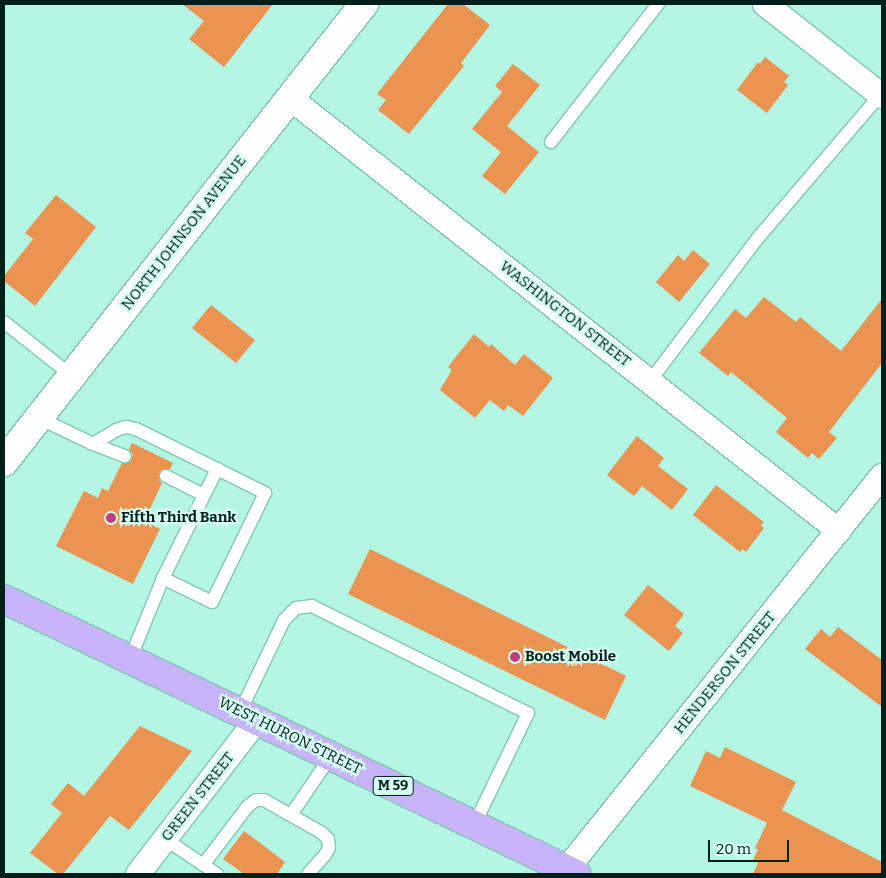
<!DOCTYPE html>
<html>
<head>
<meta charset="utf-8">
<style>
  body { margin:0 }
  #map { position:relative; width:886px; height:878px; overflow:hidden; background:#b3f6e4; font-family:Bitter,serif }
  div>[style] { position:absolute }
  .building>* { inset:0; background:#eb9350 }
  .roads { filter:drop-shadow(1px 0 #84c6b4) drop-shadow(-1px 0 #84c6b4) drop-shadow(0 1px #84c6b4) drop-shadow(0 -1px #84c6b4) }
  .service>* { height:12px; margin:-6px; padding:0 6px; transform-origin:6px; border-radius:6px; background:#fff }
  .minor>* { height:24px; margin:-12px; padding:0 12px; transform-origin:12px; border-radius:12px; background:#fff }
  .tertiary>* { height:28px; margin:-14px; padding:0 14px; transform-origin:14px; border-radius:14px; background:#fff }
  .trunk>* { height:28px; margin:-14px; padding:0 14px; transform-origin:14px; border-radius:14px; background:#c8b4fa }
  .dots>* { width:14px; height:14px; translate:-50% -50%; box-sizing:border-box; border:2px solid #d6fdf2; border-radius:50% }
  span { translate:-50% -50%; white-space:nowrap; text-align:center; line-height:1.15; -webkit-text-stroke:4.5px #d6fdf2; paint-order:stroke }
  .shield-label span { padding:1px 4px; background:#d6fdf2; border:1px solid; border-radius:4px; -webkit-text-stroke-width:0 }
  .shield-label { font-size:14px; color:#021e18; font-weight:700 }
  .street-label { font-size:15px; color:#021e18 }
  .poi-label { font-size:15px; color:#021e18; font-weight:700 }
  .left { translate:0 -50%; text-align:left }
  .frame { position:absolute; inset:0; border:5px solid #021e18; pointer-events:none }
  .scale { position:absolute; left:708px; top:840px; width:81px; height:22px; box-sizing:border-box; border:2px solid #021e18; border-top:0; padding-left:6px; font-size:15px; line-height:18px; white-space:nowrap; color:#021e18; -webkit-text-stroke:4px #d6fdf2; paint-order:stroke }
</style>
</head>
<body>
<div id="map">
  <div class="building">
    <div style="clip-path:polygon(182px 4px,273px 4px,224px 67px,189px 39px,204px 21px)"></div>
    <div style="clip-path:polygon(448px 4px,463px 4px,490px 25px,461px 63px,464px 66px,409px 134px,378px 110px,386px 100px,377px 94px)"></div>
    <div style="clip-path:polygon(765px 57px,789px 76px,784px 82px,788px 85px,767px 113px,737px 90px,758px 62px,760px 64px)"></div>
    <div style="clip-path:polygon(513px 64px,540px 85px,507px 126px,539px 152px,505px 194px,482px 176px,501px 152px,472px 129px,502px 92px,495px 86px)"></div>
    <div style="clip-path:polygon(56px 195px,96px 227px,35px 306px,4px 281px,4px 276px,33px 239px,25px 233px)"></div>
    <div style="clip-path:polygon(693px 250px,710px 264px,679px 302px,656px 282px,678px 255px,684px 261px)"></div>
    <div style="clip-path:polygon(764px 297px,796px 322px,800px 317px,841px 351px,882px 299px,882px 363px,829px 432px,837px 438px,819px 459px,812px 453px,808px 458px,776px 432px,787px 418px,731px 372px,728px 376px,699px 353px,735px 309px,746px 318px)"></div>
    <div style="clip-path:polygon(211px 305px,255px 340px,236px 363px,192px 328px)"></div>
    <div style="clip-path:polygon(474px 334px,489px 347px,491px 344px,515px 365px,524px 354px,553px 378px,523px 416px,508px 405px,504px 411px,490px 400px,475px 418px,440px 390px,452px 370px,448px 367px)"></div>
    <div style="clip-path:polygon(637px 436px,664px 458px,658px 466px,688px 489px,672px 510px,642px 486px,634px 496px,607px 475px)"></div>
    <div style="clip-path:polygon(132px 443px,173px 463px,170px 469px,162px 469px,159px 473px,159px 480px,162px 483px,149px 511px,154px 513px,149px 523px,160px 529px,133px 584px,56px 546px,84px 491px,98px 498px,102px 488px,108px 491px,122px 463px,130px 462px,133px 455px,129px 449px)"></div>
    <div style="clip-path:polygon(716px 485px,764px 522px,761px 525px,764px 528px,746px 552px,743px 549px,740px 552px,693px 515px)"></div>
    <div style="clip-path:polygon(370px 549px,626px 676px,605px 720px,348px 594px)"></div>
    <div style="clip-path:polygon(648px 585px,684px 614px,675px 626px,683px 633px,669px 651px,624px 615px)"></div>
    <div style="clip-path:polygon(838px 627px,882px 660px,882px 707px,805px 649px,821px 629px,830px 637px)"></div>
    <div style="clip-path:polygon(140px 726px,192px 751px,129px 830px,110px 816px,63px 874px,58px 874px,30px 853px,62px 813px,51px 804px,68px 783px,84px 796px)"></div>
    <div style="clip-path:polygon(725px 747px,796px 782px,782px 810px,882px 862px,882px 874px,753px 874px,758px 863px,753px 860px,758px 850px,755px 848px,767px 823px,690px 786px,706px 751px,720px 758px)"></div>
    <div style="clip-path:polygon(244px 831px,285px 862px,277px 874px,244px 874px,223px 859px)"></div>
  </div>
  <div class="roads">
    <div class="service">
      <div style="left:551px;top:142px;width:175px;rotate:-52.2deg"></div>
      <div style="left:4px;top:322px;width:87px;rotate:38.5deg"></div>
      <div style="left:650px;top:381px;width:178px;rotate:-53deg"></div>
      <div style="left:757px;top:239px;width:189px;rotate:-49.5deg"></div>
      <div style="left:39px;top:418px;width:60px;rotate:25.7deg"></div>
      <div style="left:93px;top:444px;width:34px;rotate:21deg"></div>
      <div style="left:93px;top:444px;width:27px;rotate:-31deg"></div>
      <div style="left:116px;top:430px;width:10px;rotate:-17deg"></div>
      <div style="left:126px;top:427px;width:10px;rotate:11deg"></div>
      <div style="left:136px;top:429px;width:90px;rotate:26.3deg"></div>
      <div style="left:166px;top:476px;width:42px;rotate:26.6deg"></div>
      <div style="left:130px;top:659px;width:87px;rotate:-67.8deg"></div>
      <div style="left:163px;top:578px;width:122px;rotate:-63.6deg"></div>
      <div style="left:217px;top:469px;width:54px;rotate:26.6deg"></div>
      <div style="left:265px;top:493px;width:121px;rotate:115.9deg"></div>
      <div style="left:212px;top:602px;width:55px;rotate:-153.9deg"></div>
      <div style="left:240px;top:712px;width:102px;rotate:-64.4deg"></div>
      <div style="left:284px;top:620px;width:17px;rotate:-45deg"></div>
      <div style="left:296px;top:608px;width:16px;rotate:-7deg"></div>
      <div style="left:312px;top:606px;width:241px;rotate:26.4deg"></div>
      <div style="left:528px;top:713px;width:124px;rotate:115.7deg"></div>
      <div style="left:291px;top:815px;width:71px;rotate:-55.9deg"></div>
      <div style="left:165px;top:839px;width:63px;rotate:33.9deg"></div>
      <div style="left:203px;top:865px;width:74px;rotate:-52.7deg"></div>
      <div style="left:248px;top:806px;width:10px;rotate:-37deg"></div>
      <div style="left:256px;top:800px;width:8px"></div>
      <div style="left:264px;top:800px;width:67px;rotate:29.6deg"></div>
      <div style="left:322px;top:833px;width:8px;rotate:45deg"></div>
      <div style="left:328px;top:839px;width:9px;rotate:84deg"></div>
      <div style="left:329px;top:848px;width:8px;rotate:120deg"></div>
      <div style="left:325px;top:855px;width:25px;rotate:132deg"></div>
    </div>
    <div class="minor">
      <div style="left:765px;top:4px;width:149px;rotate:38.2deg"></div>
      <div style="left:290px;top:98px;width:699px;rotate:38.26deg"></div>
      <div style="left:566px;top:870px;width:505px;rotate:-51.27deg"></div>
      <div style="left:138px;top:874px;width:195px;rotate:-52.3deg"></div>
    </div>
    <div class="tertiary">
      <div style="left:4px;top:462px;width:583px;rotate:-51.83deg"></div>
    </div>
    <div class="trunk">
      <div style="left:4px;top:599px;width:635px;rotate:25.68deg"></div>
    </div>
  </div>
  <div class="dots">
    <div style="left:111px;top:518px;background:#c23b7a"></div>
    <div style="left:515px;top:657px;background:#c23b7a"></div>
  </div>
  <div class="shield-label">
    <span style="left:393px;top:786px">M 59</span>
  </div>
  <div class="street-label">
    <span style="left:184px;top:233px;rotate:-52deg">NORTH JOHNSON AVENUE</span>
    <span style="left:565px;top:314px;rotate:38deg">WASHINGTON STREET</span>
    <span style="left:725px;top:673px;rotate:-51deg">HENDERSON STREET</span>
    <span style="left:290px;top:736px;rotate:26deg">WEST HURON STREET</span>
    <span style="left:198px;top:797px;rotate:-52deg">GREEN STREET</span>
  </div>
  <div class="poi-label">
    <span class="left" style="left:121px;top:518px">Fifth Third Bank</span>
    <span class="left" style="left:525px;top:657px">Boost Mobile</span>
  </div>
  <div class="frame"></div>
  <div class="scale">20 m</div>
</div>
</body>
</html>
